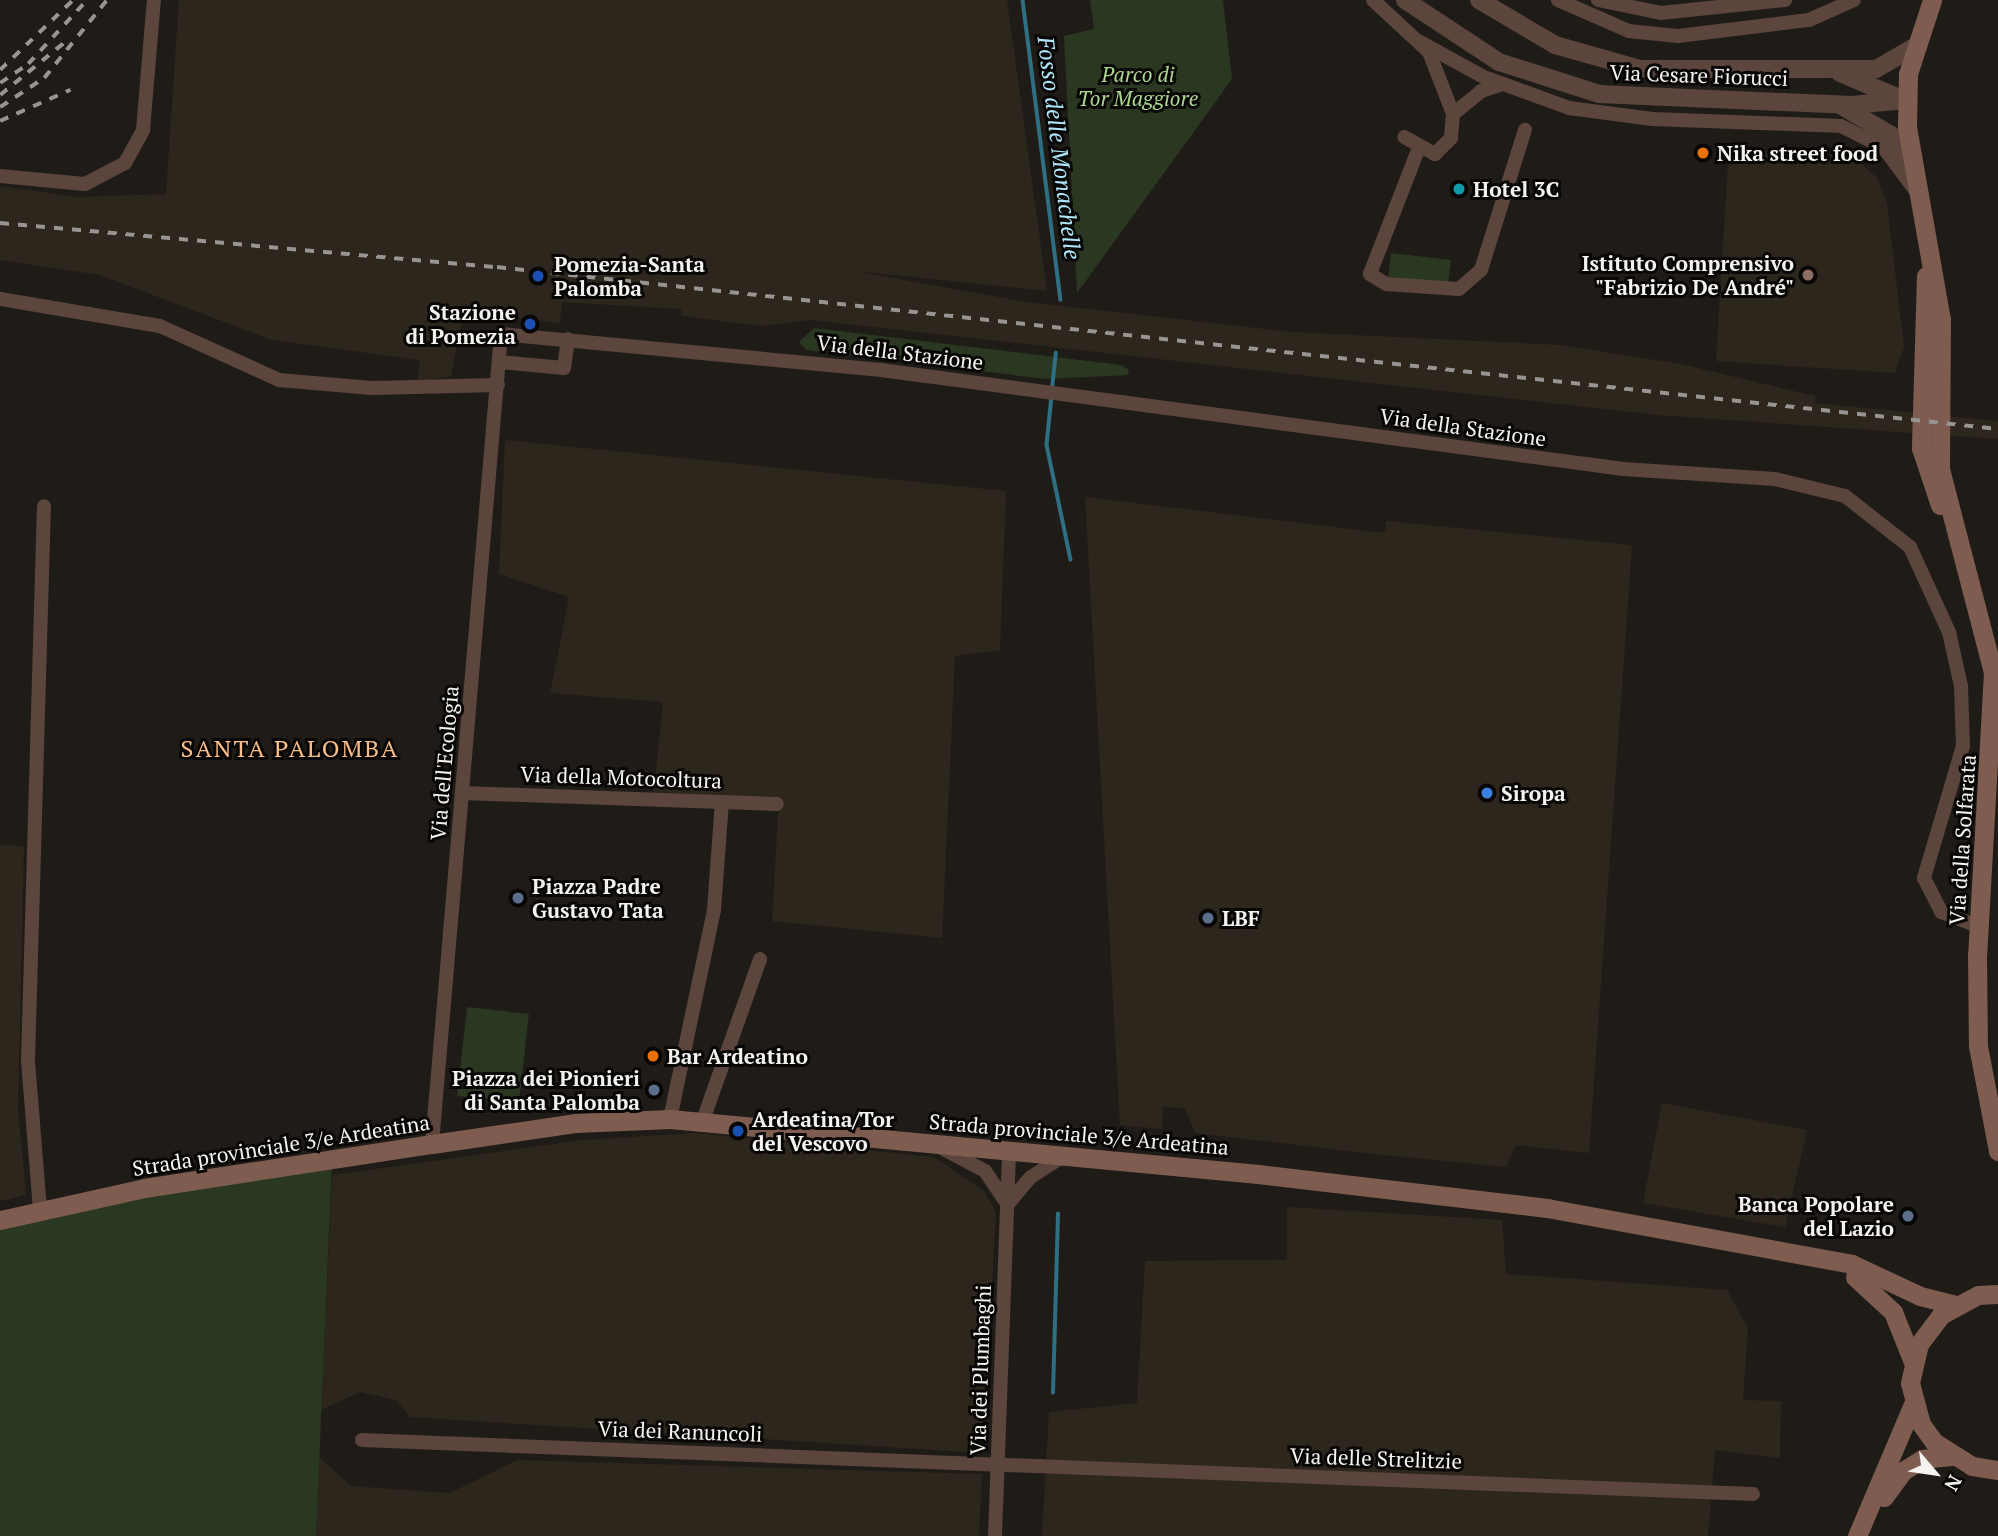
<!DOCTYPE html>
<html>
<head>
<meta charset="utf-8">
<style>
  body { margin:0 }
  #map { position:relative; width:1998px; height:1536px; overflow:hidden; background:#1f1c18; font-family:"PT Serif",serif }
  div>[style] { position:absolute }
  .built>* { inset:0; background:#2c261d }
  .green>* { inset:0; background:#2a3821 }
  .stream>* { height:3.5px; margin:-1.75px; padding:0 1.75px; transform-origin:1.75px; border-radius:1.75px; background:#2e6f83 }
  .minor>* { height:14px; margin:-7px; padding:0 7px; transform-origin:7px; border-radius:7px; background:#5b453d }
  .tertiary>* { height:18px; margin:-9px; padding:0 9px; transform-origin:9px; border-radius:9px; background:#5b453d }
  .secondary>* { height:19px; margin:-9.5px; padding:0 9.5px; transform-origin:9.5px; border-radius:9.5px; background:#7e5c4f }
  .rail>* { height:3.5px; margin-top:-1.75px; transform-origin:0; background:repeating-linear-gradient(90deg,#979491 0 9px,transparent 0 18px) }
  .dots>* { width:19px; height:19px; translate:-50% -50%; box-sizing:border-box; border:4px solid #080705; border-radius:50% }
  span { translate:-50% -50%; white-space:nowrap; text-align:center; line-height:1.15; -webkit-text-stroke:6px #080705; paint-order:stroke }
  .park-label { font-size:21px; color:#acd692; font-style:italic }
  .street-label { font-size:21px; color:#f5f3f0 }
  .poi-label { font-size:21px; color:#f5f3f0; font-weight:700 }
  .left { translate:0 -50%; text-align:left }
  .right { translate:-100% -50%; text-align:right }
  .water-label { font-size:23px; color:#b0e7fa; font-style:italic }
  .quarter-label { font-size:24px; color:#fbbd87; letter-spacing:2px }
  .north { position:absolute; left:1900px; top:1438px; width:70px; height:70px; -webkit-text-stroke:5px #080705; paint-order:stroke; rotate:119deg; font-size:19px; font-weight:700; line-height:28px; text-align:center; color:#f5f3f0 }
  .north::after { content:''; display:block; margin:auto; width:24px; height:32px; background:#f5f3f0; clip-path:polygon(50% 0,100% 100%,50% 72%,0 100%) }
</style>
</head>
<body>
<div id="map">
  <div class="built">
    <div style="clip-path:polygon(179px 0,1007px 0,1047px 291px,855px 271px,1026px 302px,1291px 332px,1560px 345px,1681px 364px,1815px 396px,1815px 403px,1998px 421px,1998px 439px,1658px 415px,810px 320px,761px 326px,681px 316px,681px 309px,562px 302px,560px 323px,470px 313px,469px 321px,462px 320px,451px 376px,417px 383px,420px 360px,272px 340px,100px 275px,0 260px,0 186px,77px 197px,166px 194px)"></div>
    <div style="clip-path:polygon(1829px 149px,1860px 162px,1877px 178px,1887px 203px,1904px 347px,1895px 373px,1716px 361px,1728px 163px,1738px 162px,1737px 152px)"></div>
    <div style="clip-path:polygon(505px 440px,1006px 491px,1000px 650px,955px 656px,942px 938px,772px 921px,779px 799px,654px 792px,663px 702px,550px 693px,569px 597px,499px 574px)"></div>
    <div style="clip-path:polygon(1085px 497px,1385px 533px,1386px 521px,1632px 545px,1589px 1153px,1516px 1145px,1506px 1167px,1383px 1155px,1195px 1133px,1185px 1108px,1163px 1107px,1162px 1129px,1120px 1125px)"></div>
    <div style="clip-path:polygon(0 845px,24px 846px,18px 1109px,26px 1195px,0 1201px)"></div>
    <div style="clip-path:polygon(1662px 1103px,1807px 1130px,1785px 1227px,1643px 1203px)"></div>
    <div style="clip-path:polygon(695px 1133px,934px 1157px,984px 1191px,996px 1212px,983px 1453px,410px 1417px,396px 1400px,360px 1392px,321px 1410px,332px 1175px,583px 1140px)"></div>
    <div style="clip-path:polygon(1287px 1207px,1502px 1220px,1506px 1274px,1727px 1290px,1748px 1328px,1743px 1400px,1781px 1401px,1780px 1458px,1715px 1450px,1708px 1536px,1042px 1536px,1049px 1412px,1137px 1403px,1145px 1261px,1287px 1260px)"></div>
    <div style="clip-path:polygon(319px 1457px,351px 1486px,450px 1493px,517px 1460px,982px 1474px,979px 1536px,316px 1536px)"></div>
  </div>
  <div class="green">
    <div style="clip-path:polygon(1090px 0,1223px 0,1232px 79px,1077px 293px,1064px 36px,1094px 29px)"></div>
    <div style="clip-path:polygon(1391px 253px,1451px 260px,1448px 284px,1388px 278px)"></div>
    <div style="clip-path:polygon(814px 328px,1121px 365px,1129px 370px,1128px 375px,1046px 379px,806px 350px,799px 342px)"></div>
    <div style="clip-path:polygon(467px 1007px,529px 1014px,519px 1102px,457px 1096px)"></div>
    <div style="clip-path:polygon(332px 1160px,316px 1536px,0 1536px,0 1220px)"></div>
  </div>
  <div class="stream">
    <div style="left:1023px;top:0;width:302px;rotate:82.8deg"></div>
    <div style="left:1052px;top:389px;width:36px;rotate:-84deg"></div>
    <div style="left:1052px;top:396px;width:49px;rotate:95.8deg"></div>
    <div style="left:1047px;top:445px;width:117px;rotate:78.2deg"></div>
    <div style="left:1053px;top:1393px;width:179px;rotate:-88.4deg"></div>
  </div>
  <div class="minor">
    <div style="left:1373px;top:0;width:76px;rotate:42.9deg"></div>
    <div style="left:1429px;top:52px;width:66px;rotate:68.8deg"></div>
    <div style="left:1453px;top:114px;width:24px;rotate:95deg"></div>
    <div style="left:1451px;top:138px;width:23px;rotate:135deg"></div>
    <div style="left:1435px;top:154px;width:35px;rotate:-151deg"></div>
    <div style="left:1558px;top:0;width:77px;rotate:23.6deg"></div>
    <div style="left:1629px;top:31px;width:49px;rotate:5.8deg"></div>
    <div style="left:1678px;top:36px;width:132px;rotate:-7deg"></div>
    <div style="left:1809px;top:20px;width:49px;rotate:-24deg"></div>
    <div style="left:1598px;top:0;width:64px;rotate:11.7deg"></div>
    <div style="left:1661px;top:13px;width:125px;rotate:-6deg"></div>
    <div style="left:1420px;top:42px;width:73px;rotate:28.7deg"></div>
    <div style="left:1484px;top:77px;width:90px;rotate:20deg"></div>
    <div style="left:1569px;top:108px;width:84px;rotate:7.5deg"></div>
    <div style="left:1652px;top:119px;width:189px;rotate:2.1deg"></div>
    <div style="left:1841px;top:126px;width:47px;rotate:26.6deg"></div>
    <div style="left:1883px;top:147px;width:54px;rotate:53.3deg"></div>
    <div style="left:1453px;top:114px;width:36px;rotate:-39deg"></div>
    <div style="left:1481px;top:91px;width:23px;rotate:-18deg"></div>
    <div style="left:1418px;top:150px;width:133px;rotate:111.2deg"></div>
    <div style="left:1370px;top:274px;width:19px;rotate:32deg"></div>
    <div style="left:1386px;top:284px;width:73px;rotate:3.9deg"></div>
    <div style="left:1459px;top:289px;width:29px;rotate:-41deg"></div>
    <div style="left:1481px;top:270px;width:147px;rotate:-72.6deg"></div>
    <div style="left:0;top:176px;width:85px;rotate:5.4deg"></div>
    <div style="left:85px;top:184px;width:45px;rotate:-27.7deg"></div>
    <div style="left:125px;top:163px;width:38px;rotate:-61deg"></div>
    <div style="left:143px;top:130px;width:130px;rotate:-85.2deg"></div>
    <div style="left:0;top:299px;width:162px;rotate:9.6deg"></div>
    <div style="left:160px;top:326px;width:131px;rotate:24.4deg"></div>
    <div style="left:279px;top:380px;width:93px;rotate:4.9deg"></div>
    <div style="left:372px;top:388px;width:126px;rotate:-1.4deg"></div>
    <div style="left:499px;top:362px;width:65px;rotate:5.3deg"></div>
    <div style="left:564px;top:368px;width:29px;rotate:-82deg"></div>
    <div style="left:463px;top:793px;width:314px;rotate:2deg"></div>
    <div style="left:670px;top:1119px;width:214px;rotate:-78.1deg"></div>
    <div style="left:714px;top:910px;width:108px;rotate:-85.8deg"></div>
    <div style="left:702px;top:1123px;width:174px;rotate:-70.5deg"></div>
    <div style="left:432px;top:1144px;width:813px;rotate:-85.13deg"></div>
    <div style="left:501px;top:334px;width:382px;rotate:5.4deg"></div>
    <div style="left:881px;top:370px;width:749px;rotate:7.6deg"></div>
    <div style="left:1623px;top:469px;width:152px;rotate:3.8deg"></div>
    <div style="left:1775px;top:479px;width:72px;rotate:13.7deg"></div>
    <div style="left:1845px;top:496px;width:83px;rotate:38.1deg"></div>
    <div style="left:1910px;top:547px;width:94px;rotate:65.4deg"></div>
    <div style="left:1949px;top:632px;width:55px;rotate:77.5deg"></div>
    <div style="left:1961px;top:686px;width:60px;rotate:88.1deg"></div>
    <div style="left:1963px;top:746px;width:138px;rotate:106.5deg"></div>
    <div style="left:1924px;top:878px;width:38px;rotate:63deg"></div>
    <div style="left:1941px;top:912px;width:40px;rotate:21deg"></div>
    <div style="left:942px;top:1148px;width:49px;rotate:28.1deg"></div>
    <div style="left:985px;top:1171px;width:40px;rotate:56deg"></div>
    <div style="left:1008px;top:1204px;width:35px;rotate:-50deg"></div>
    <div style="left:1031px;top:1177px;width:38px;rotate:-33deg"></div>
    <div style="left:40px;top:1210px;width:150px;rotate:-94.6deg"></div>
    <div style="left:28px;top:1060px;width:554px;rotate:-88.35deg"></div>
    <div style="left:362px;top:1440px;width:1392px;rotate:2.22deg"></div>
    <div style="left:995px;top:1536px;width:384px;rotate:-87.9deg"></div>
  </div>
  <div class="tertiary">
    <div style="left:1405px;top:0;width:113px;rotate:33.4deg"></div>
    <div style="left:1499px;top:62px;width:105px;rotate:17.7deg"></div>
    <div style="left:1599px;top:94px;width:253px;rotate:2.5deg"></div>
    <div style="left:1852px;top:105px;width:54px;rotate:-5.3deg"></div>
    <div style="left:1479px;top:0;width:88px;rotate:30.6deg"></div>
    <div style="left:1555px;top:45px;width:88px;rotate:15.8deg"></div>
    <div style="left:1640px;top:69px;width:236px"></div>
    <div style="left:1876px;top:69px;width:46px;rotate:-29.9deg"></div>
    <div style="left:1840px;top:73px;width:69px;rotate:22.9deg"></div>
    <div style="left:1840px;top:105px;width:59px;rotate:30.5deg"></div>
    <div style="left:1891px;top:135px;width:32px;rotate:51deg"></div>
  </div>
  <div class="secondary">
    <div style="left:1932px;top:0;width:78px;rotate:108deg"></div>
    <div style="left:1908px;top:74px;width:53px;rotate:91.1deg"></div>
    <div style="left:1907px;top:127px;width:195px;rotate:80deg"></div>
    <div style="left:1941px;top:319px;width:150px;rotate:90.4deg"></div>
    <div style="left:1940px;top:469px;width:210px;rotate:75.4deg"></div>
    <div style="left:1993px;top:672px;width:282px;rotate:93.2deg"></div>
    <div style="left:1977px;top:954px;width:92px;rotate:89.4deg"></div>
    <div style="left:1978px;top:1046px;width:107px;rotate:79.2deg"></div>
    <div style="left:1926px;top:276px;width:172px;rotate:91.7deg"></div>
    <div style="left:1921px;top:448px;width:60px;rotate:71.6deg"></div>
    <div style="left:0;top:1220px;width:148px;rotate:-12.5deg"></div>
    <div style="left:144px;top:1188px;width:291px;rotate:-8.7deg"></div>
    <div style="left:432px;top:1144px;width:146px;rotate:-8.3deg"></div>
    <div style="left:576px;top:1123px;width:94px;rotate:-2.4deg"></div>
    <div style="left:670px;top:1119px;width:591px;rotate:5.34deg"></div>
    <div style="left:1258px;top:1174px;width:291px;rotate:6.7deg"></div>
    <div style="left:1547px;top:1208px;width:310px;rotate:10.4deg"></div>
    <div style="left:1852px;top:1264px;width:75px;rotate:25.2deg"></div>
    <div style="left:1920px;top:1296px;width:36px;rotate:14deg"></div>
    <div style="left:1855px;top:1277px;width:52px;rotate:42.6deg"></div>
    <div style="left:1893px;top:1312px;width:54px;rotate:68.2deg"></div>
    <div style="left:1998px;top:1294px;width:20px;rotate:177deg"></div>
    <div style="left:1978px;top:1295px;width:42px;rotate:151.6deg"></div>
    <div style="left:1941px;top:1315px;width:36px;rotate:127deg"></div>
    <div style="left:1919px;top:1344px;width:40px;rotate:103deg"></div>
    <div style="left:1910px;top:1383px;width:42px;rotate:75deg"></div>
    <div style="left:1921px;top:1424px;width:22px;rotate:54deg"></div>
    <div style="left:1934px;top:1442px;width:45px;rotate:32.3deg"></div>
    <div style="left:1972px;top:1466px;width:26px;rotate:9deg"></div>
    <div style="left:1884px;top:1497px;width:32px;rotate:-54deg"></div>
    <div style="left:1903px;top:1471px;width:22px;rotate:-32deg"></div>
    <div style="left:1922px;top:1459px;width:29px;rotate:-6deg"></div>
    <div style="left:1857px;top:1536px;width:143px;rotate:-67deg"></div>
  </div>
  <div class="rail">
    <div style="left:0;top:70px;width:101px;rotate:-43.8deg"></div>
    <div style="left:0;top:83px;width:34px;rotate:-34deg"></div>
    <div style="left:28px;top:64px;width:87px;rotate:-47.3deg"></div>
    <div style="left:0;top:95px;width:84px;rotate:-39.2deg"></div>
    <div style="left:0;top:107px;width:53px;rotate:-33.4deg"></div>
    <div style="left:44px;top:78px;width:100px;rotate:-51.1deg"></div>
    <div style="left:0;top:121px;width:77px;rotate:-23.9deg"></div>
    <div style="left:0;top:223px;width:499px;rotate:5.1deg"></div>
    <div style="left:497px;top:267px;width:1510px;rotate:6.16deg"></div>
  </div>
  <div class="dots">
    <div style="left:1703px;top:153px;background:#e8710a"></div>
    <div style="left:1459px;top:189px;background:#0f9aa8"></div>
    <div style="left:1808px;top:275px;background:#8d6e63"></div>
    <div style="left:538px;top:276px;background:#1a4fb4"></div>
    <div style="left:530px;top:324px;background:#1a4fb4"></div>
    <div style="left:1487px;top:793px;background:#3f7fe0"></div>
    <div style="left:518px;top:898px;background:#5c6f8a"></div>
    <div style="left:1208px;top:918px;background:#5c6f8a"></div>
    <div style="left:653px;top:1056px;background:#e8710a"></div>
    <div style="left:654px;top:1090px;background:#5c6f8a"></div>
    <div style="left:738px;top:1131px;background:#1a4fb4"></div>
    <div style="left:1908px;top:1216px;background:#5c6f8a"></div>
  </div>
  <div class="park-label">
    <span style="left:1138px;top:86px">Parco di<br>Tor Maggiore</span>
  </div>
  <div class="street-label">
    <span style="left:1699px;top:75px;rotate:2deg">Via Cesare Fiorucci</span>
    <span style="left:900px;top:352px;rotate:7deg">Via della Stazione</span>
    <span style="left:1463px;top:427px;rotate:8deg">Via della Stazione</span>
    <span style="left:444px;top:763px;rotate:-85deg">Via dell'Ecologia</span>
    <span style="left:621px;top:777px;rotate:2deg">Via della Motocoltura</span>
    <span style="left:1962px;top:840px;rotate:-86deg">Via della Solfarata</span>
    <span style="left:1079px;top:1134px;rotate:5deg">Strada provinciale 3/e Ardeatina</span>
    <span style="left:281px;top:1145px;rotate:-9deg">Strada provinciale 3/e Ardeatina</span>
    <span style="left:980px;top:1370px;rotate:-88deg">Via dei Plumbaghi</span>
    <span style="left:680px;top:1431px;rotate:2deg">Via dei Ranuncoli</span>
    <span style="left:1376px;top:1458px;rotate:2deg">Via delle Strelitzie</span>
  </div>
  <div class="poi-label">
    <span class="left" style="left:1717px;top:153px">Nika street food</span>
    <span class="left" style="left:1473px;top:189px">Hotel 3C</span>
    <span class="right" style="left:1794px;top:275px">Istituto Comprensivo<br>"Fabrizio De André"</span>
    <span class="left" style="left:554px;top:276px">Pomezia-Santa<br>Palomba</span>
    <span class="right" style="left:516px;top:324px">Stazione<br>di Pomezia</span>
    <span class="left" style="left:1501px;top:793px">Siropa</span>
    <span class="left" style="left:532px;top:898px">Piazza Padre<br>Gustavo Tata</span>
    <span class="left" style="left:1222px;top:918px">LBF</span>
    <span class="left" style="left:667px;top:1056px">Bar Ardeatino</span>
    <span class="right" style="left:640px;top:1090px">Piazza dei Pionieri<br>di Santa Palomba</span>
    <span class="left" style="left:752px;top:1131px">Ardeatina/Tor<br>del Vescovo</span>
    <span class="right" style="left:1894px;top:1216px">Banca Popolare<br>del Lazio</span>
  </div>
  <div class="water-label">
    <span style="left:1059px;top:148px;rotate:83deg">Fosso delle Monachelle</span>
  </div>
  <div class="quarter-label">
    <span style="left:290px;top:749px">SANTA PALOMBA</span>
  </div>
  <div class="north">N</div>
</div>
</body>
</html>
